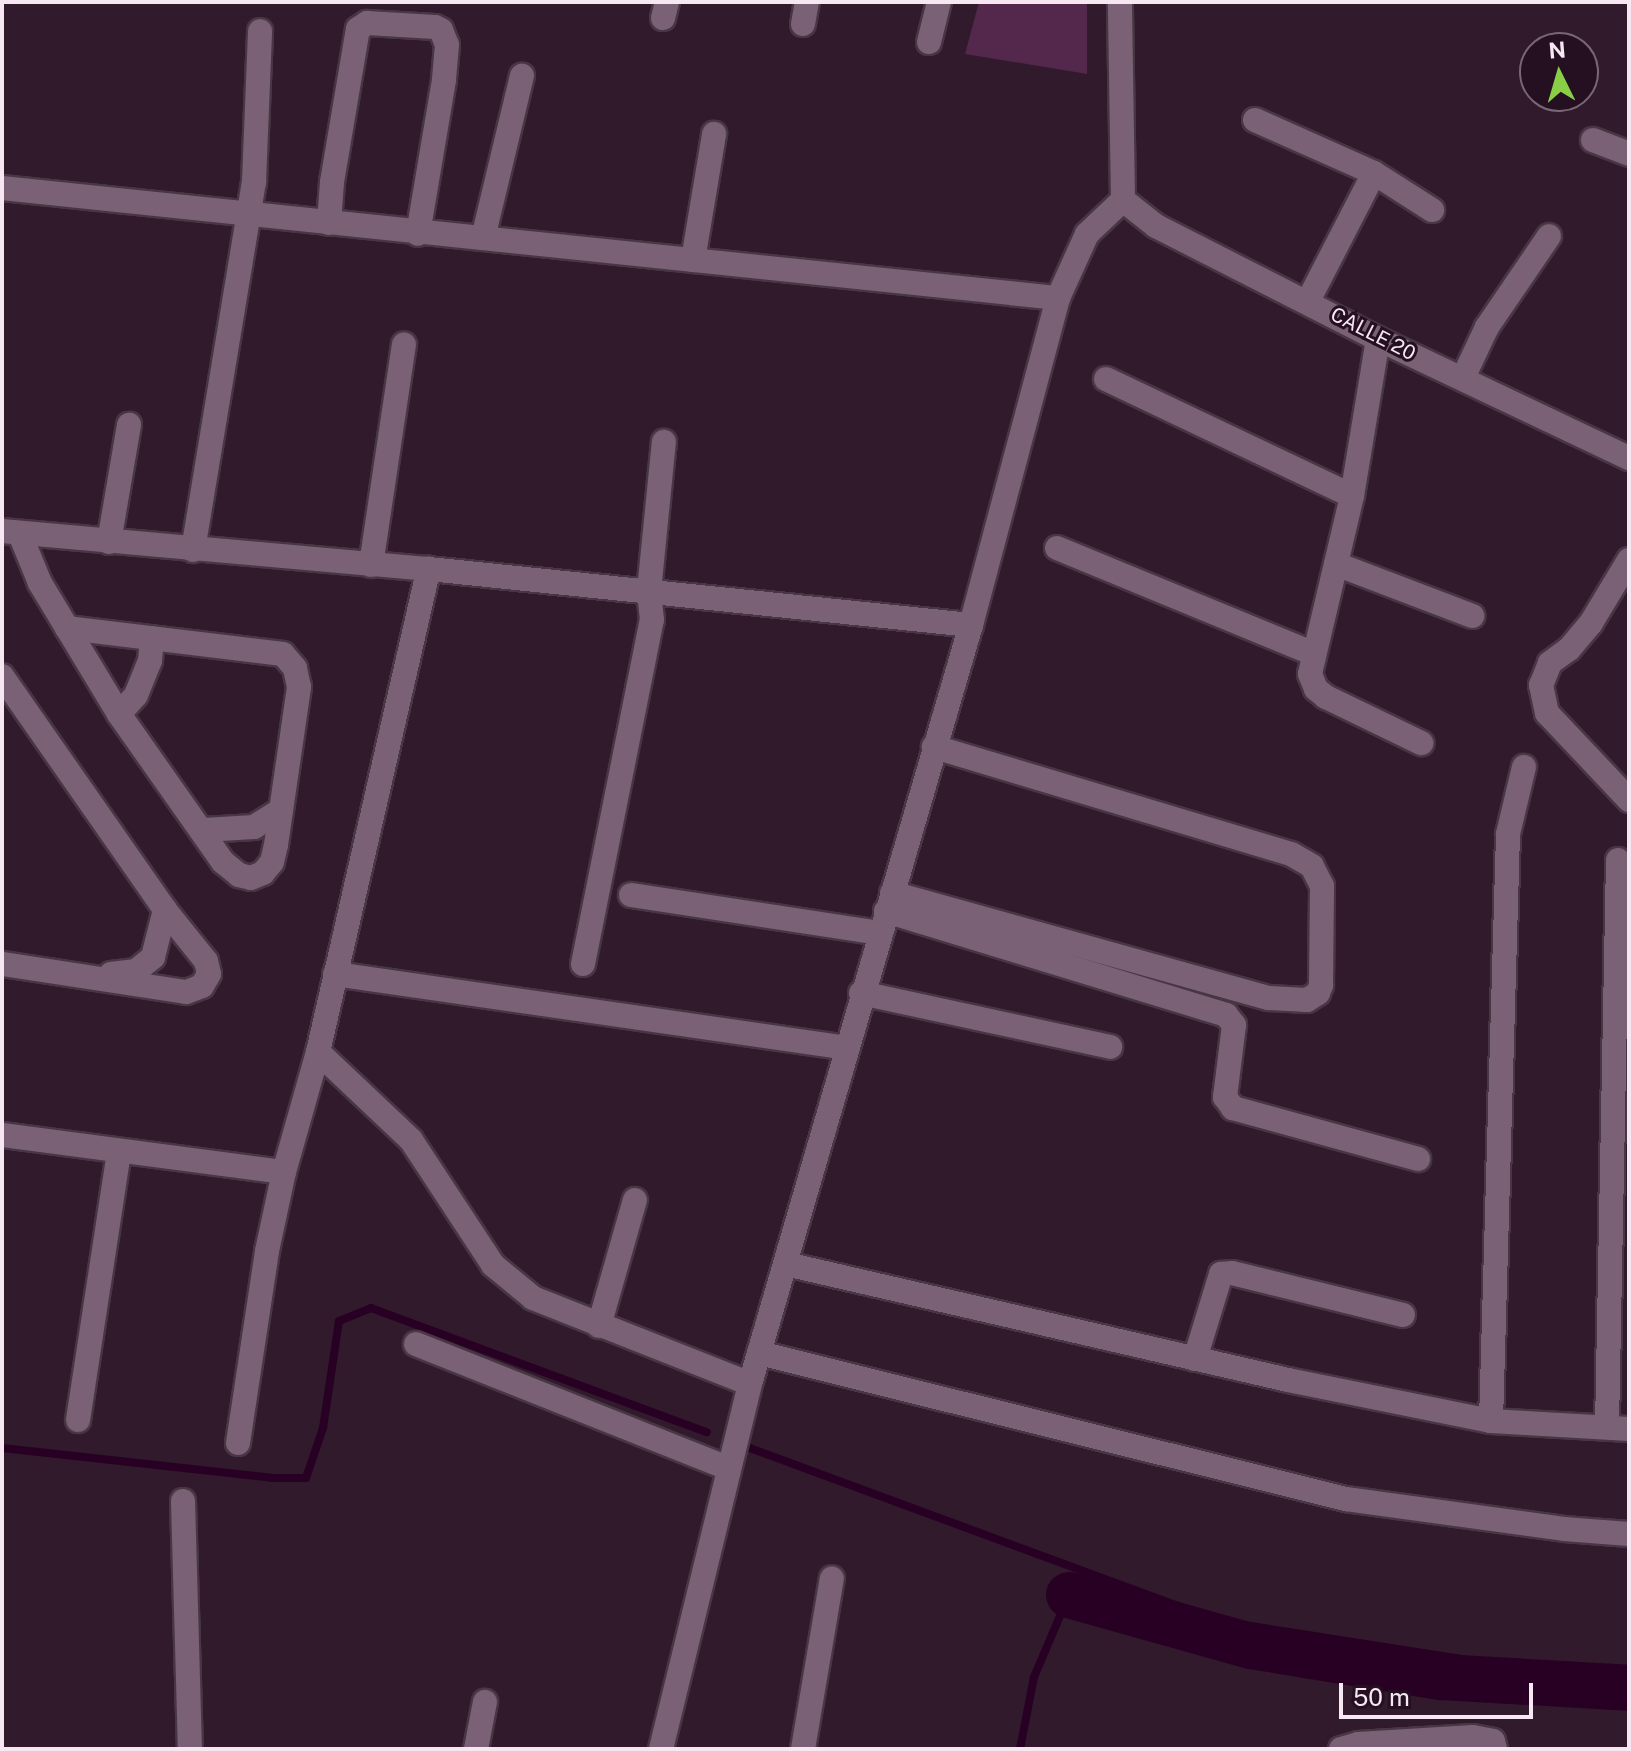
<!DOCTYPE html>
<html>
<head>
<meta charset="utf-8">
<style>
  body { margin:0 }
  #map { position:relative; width:1631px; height:1751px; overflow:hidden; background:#301a2b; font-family:"Public Sans",sans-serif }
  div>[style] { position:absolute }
  .green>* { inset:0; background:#54284c }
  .stream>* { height:8px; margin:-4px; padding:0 4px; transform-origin:4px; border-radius:4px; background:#280023 }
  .river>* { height:46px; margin:-23px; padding:0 23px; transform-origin:23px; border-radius:23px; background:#280023 }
  .roads { filter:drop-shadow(2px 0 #483644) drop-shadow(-2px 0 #483644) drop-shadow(0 2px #483644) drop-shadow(0 -2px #483644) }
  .street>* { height:24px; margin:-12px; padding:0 12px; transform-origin:12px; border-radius:12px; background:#7b6175 }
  span { translate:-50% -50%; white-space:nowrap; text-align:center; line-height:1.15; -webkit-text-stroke:6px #251021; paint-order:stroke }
  .street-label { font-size:20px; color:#f6e7f2 }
  .frame { position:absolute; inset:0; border:4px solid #f6e7f2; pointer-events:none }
  .north { position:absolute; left:1519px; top:32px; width:80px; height:80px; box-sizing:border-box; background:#251021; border:2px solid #796675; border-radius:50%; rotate:355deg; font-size:22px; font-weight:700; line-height:32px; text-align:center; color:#f6e7f2 }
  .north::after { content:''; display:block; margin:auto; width:28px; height:36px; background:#8ace47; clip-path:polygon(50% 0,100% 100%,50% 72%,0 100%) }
  .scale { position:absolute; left:1339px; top:1683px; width:194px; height:36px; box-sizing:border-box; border:4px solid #f6e7f2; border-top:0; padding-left:10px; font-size:24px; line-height:28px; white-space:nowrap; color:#f6e7f2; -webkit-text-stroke:6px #251021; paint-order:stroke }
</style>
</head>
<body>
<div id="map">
  <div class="green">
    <div style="clip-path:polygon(979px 2px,1087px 2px,1087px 74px,965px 54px)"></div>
  </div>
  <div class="stream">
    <div style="left:747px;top:1447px;width:503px;rotate:20.24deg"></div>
    <div style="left:1219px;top:1621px;width:330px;rotate:8.9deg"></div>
    <div style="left:1545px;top:1672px;width:84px;rotate:1.4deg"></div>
    <div style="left:2px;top:1448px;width:273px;rotate:6.3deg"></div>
    <div style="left:273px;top:1478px;width:33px"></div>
    <div style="left:306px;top:1478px;width:53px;rotate:-71.2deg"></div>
    <div style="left:323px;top:1428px;width:108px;rotate:-81.5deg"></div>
    <div style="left:339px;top:1321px;width:35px;rotate:-22deg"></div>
    <div style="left:371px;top:1308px;width:358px;rotate:20.3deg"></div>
    <div style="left:1020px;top:1749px;width:73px;rotate:-79deg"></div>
    <div style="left:1034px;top:1677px;width:89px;rotate:-66.9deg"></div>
  </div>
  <div class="river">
    <div style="left:1069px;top:1595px;width:189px;rotate:15.7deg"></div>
    <div style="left:1251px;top:1646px;width:193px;rotate:9.3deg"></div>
    <div style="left:1441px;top:1677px;width:188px;rotate:3.3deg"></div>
  </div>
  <div class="roads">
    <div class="street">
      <div style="left:663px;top:18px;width:16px;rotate:-76deg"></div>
      <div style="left:803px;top:24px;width:22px;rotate:-80deg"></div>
      <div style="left:929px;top:42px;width:41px;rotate:-76deg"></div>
      <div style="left:1255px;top:120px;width:130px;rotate:24deg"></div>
      <div style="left:1374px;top:173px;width:69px;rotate:32.5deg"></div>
      <div style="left:1593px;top:140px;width:39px;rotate:21deg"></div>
      <div style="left:2px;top:188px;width:1062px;rotate:5.95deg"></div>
      <div style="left:1123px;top:200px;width:42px;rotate:38.2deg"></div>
      <div style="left:1156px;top:226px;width:249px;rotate:27deg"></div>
      <div style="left:1378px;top:339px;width:278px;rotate:25.4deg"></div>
      <div style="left:329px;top:223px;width:41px;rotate:-85.8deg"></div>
      <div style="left:332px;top:182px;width:155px;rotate:-80.4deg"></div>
      <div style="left:358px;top:29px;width:11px;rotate:-34deg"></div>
      <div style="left:367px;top:23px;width:68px;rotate:3.4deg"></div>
      <div style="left:435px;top:27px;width:7px;rotate:27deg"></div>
      <div style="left:441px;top:30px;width:16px;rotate:68deg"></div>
      <div style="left:447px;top:45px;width:35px;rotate:95deg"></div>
      <div style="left:444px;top:80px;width:156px;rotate:99.6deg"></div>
      <div style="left:483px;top:238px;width:167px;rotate:-76.5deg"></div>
      <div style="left:693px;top:260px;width:128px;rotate:-80.5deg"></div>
      <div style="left:1308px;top:301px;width:144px;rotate:-62.7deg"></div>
      <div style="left:1378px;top:339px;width:159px;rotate:99.4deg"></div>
      <div style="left:1352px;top:496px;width:183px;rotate:103.3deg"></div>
      <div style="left:1310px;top:674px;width:16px;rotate:68deg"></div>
      <div style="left:1316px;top:689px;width:13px;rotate:39deg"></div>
      <div style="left:1326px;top:697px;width:106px;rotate:25.8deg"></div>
      <div style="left:1463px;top:378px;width:56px;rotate:-64.8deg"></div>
      <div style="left:1487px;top:327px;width:110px;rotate:-55.7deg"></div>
      <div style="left:1106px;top:379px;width:272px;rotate:25.4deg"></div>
      <div style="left:2px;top:531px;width:429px;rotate:5.1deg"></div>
      <div style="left:429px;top:569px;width:545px;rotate:5.9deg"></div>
      <div style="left:20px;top:534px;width:53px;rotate:67.8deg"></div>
      <div style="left:40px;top:583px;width:153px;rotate:58.9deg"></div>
      <div style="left:119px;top:714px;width:181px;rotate:54.9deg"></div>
      <div style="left:223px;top:862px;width:21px;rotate:39deg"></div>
      <div style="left:239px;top:875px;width:12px;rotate:14deg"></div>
      <div style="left:251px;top:878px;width:13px;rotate:-23deg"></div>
      <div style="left:263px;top:873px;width:14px;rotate:-51deg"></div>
      <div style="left:272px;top:862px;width:17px;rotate:-77deg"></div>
      <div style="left:276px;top:845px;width:160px;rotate:-81.7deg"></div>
      <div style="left:299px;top:687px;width:19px;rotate:-102deg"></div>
      <div style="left:295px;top:668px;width:18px;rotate:-131deg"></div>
      <div style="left:283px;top:654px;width:218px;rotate:-173.1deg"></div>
      <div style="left:109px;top:542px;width:119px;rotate:-80.3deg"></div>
      <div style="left:1057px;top:548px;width:276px;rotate:22.4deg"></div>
      <div style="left:193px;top:550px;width:373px;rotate:-80.6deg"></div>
      <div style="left:254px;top:182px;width:151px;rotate:-87.7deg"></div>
      <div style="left:1629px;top:560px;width:74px;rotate:121.1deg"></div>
      <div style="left:1591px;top:623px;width:34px;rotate:130deg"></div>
      <div style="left:1569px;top:649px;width:24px;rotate:144deg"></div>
      <div style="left:1550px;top:663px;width:24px;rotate:112deg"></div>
      <div style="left:1541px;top:685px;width:29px;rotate:78deg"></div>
      <div style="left:1547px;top:713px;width:120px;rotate:46.7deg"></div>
      <div style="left:1336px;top:564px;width:146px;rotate:20.9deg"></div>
      <div style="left:371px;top:565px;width:223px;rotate:-81.5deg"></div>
      <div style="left:2px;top:676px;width:285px;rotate:55.1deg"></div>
      <div style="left:165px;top:910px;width:65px;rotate:51.2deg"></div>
      <div style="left:206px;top:961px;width:13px;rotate:77deg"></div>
      <div style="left:209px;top:974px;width:14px;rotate:120deg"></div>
      <div style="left:202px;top:986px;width:17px;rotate:159deg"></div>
      <div style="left:186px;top:992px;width:186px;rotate:-171.3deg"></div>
      <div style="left:119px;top:714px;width:25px;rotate:-48deg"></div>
      <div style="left:136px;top:695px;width:37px;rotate:-68deg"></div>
      <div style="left:150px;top:661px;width:23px;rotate:-85deg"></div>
      <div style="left:204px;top:830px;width:50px;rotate:-3.4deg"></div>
      <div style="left:254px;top:827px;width:32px;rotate:-32deg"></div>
      <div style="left:892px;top:893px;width:391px;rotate:15.6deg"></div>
      <div style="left:1269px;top:998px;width:38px;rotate:3deg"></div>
      <div style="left:1307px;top:1000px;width:13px;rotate:-32deg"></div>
      <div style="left:1318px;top:993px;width:9px;rotate:-69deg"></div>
      <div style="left:1321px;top:985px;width:99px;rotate:-89.4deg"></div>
      <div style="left:1322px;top:886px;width:22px;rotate:-117deg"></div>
      <div style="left:1312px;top:866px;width:24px;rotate:-150deg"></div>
      <div style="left:1291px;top:854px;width:373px;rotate:-163.3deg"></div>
      <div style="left:631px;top:895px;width:252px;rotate:8.7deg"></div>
      <div style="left:886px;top:911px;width:356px;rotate:17deg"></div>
      <div style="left:1226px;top:1015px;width:13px;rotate:51deg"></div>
      <div style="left:1234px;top:1025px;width:73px;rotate:97.1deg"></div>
      <div style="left:1225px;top:1097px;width:14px;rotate:54deg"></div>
      <div style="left:1233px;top:1108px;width:192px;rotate:15.4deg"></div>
      <div style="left:583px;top:964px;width:351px;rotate:-78.7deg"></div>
      <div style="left:652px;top:620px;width:29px;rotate:-96deg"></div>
      <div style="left:649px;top:591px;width:150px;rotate:-84.3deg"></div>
      <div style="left:111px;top:974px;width:25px;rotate:-7deg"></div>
      <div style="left:136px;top:971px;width:22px;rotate:-39deg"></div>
      <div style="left:153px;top:957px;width:49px;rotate:-75.7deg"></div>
      <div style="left:335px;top:974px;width:517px;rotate:8.22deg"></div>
      <div style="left:861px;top:993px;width:255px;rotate:12.2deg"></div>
      <div style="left:318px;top:1052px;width:128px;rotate:43.4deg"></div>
      <div style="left:411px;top:1140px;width:149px;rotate:56.7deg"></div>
      <div style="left:493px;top:1265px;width:52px;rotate:39.5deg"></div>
      <div style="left:533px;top:1298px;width:233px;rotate:21.6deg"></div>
      <div style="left:2px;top:1135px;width:284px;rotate:7.5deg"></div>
      <div style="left:786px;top:1264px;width:515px;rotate:13.01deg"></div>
      <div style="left:1288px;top:1380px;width:207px;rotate:11.4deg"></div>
      <div style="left:1491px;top:1421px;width:138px;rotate:3.3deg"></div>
      <div style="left:599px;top:1326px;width:131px;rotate:-74.1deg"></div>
      <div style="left:416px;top:1344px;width:336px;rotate:21.7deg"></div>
      <div style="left:759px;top:1353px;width:605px;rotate:13.97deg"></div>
      <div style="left:1346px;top:1499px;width:220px;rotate:7.8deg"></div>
      <div style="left:1564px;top:1529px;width:65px;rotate:4.4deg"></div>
      <div style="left:1195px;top:1359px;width:89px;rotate:-73deg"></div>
      <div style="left:1221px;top:1274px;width:11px;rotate:-5deg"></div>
      <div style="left:1232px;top:1273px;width:176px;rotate:13.8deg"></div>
      <div style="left:78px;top:1420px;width:272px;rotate:-81.3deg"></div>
      <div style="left:1491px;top:1421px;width:587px;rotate:-88.34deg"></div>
      <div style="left:1508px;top:834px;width:69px;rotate:-76.6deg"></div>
      <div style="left:1607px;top:1427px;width:567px;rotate:-88.89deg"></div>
      <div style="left:238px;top:1443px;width:194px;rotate:-81.4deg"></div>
      <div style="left:267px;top:1251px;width:81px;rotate:-77.9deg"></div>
      <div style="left:284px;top:1172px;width:125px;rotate:-74.2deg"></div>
      <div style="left:318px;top:1052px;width:496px;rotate:-77.1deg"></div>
      <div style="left:183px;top:1501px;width:248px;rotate:88.4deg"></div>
      <div style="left:476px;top:1749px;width:48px;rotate:-79.2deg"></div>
      <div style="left:661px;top:1749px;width:376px;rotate:-76.3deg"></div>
      <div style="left:750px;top:1384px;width:791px;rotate:-73.77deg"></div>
      <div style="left:971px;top:625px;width:338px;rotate:-75.1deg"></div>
      <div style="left:1058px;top:298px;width:70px;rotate:-65.6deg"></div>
      <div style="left:1087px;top:234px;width:50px;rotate:-43.4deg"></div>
      <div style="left:1123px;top:200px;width:198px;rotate:-90.9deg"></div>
      <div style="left:803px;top:1749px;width:173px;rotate:-80.4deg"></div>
      <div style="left:1341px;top:1749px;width:18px;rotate:-16deg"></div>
      <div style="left:1358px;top:1744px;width:115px;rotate:-3.5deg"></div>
      <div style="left:1473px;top:1737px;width:20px;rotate:11deg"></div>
      <div style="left:1493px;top:1741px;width:8px;rotate:76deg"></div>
    </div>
  </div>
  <div class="street-label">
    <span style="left:1373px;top:334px;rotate:27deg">CALLE 20</span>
  </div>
  <div class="frame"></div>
  <div class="north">N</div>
  <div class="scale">50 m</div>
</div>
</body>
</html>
